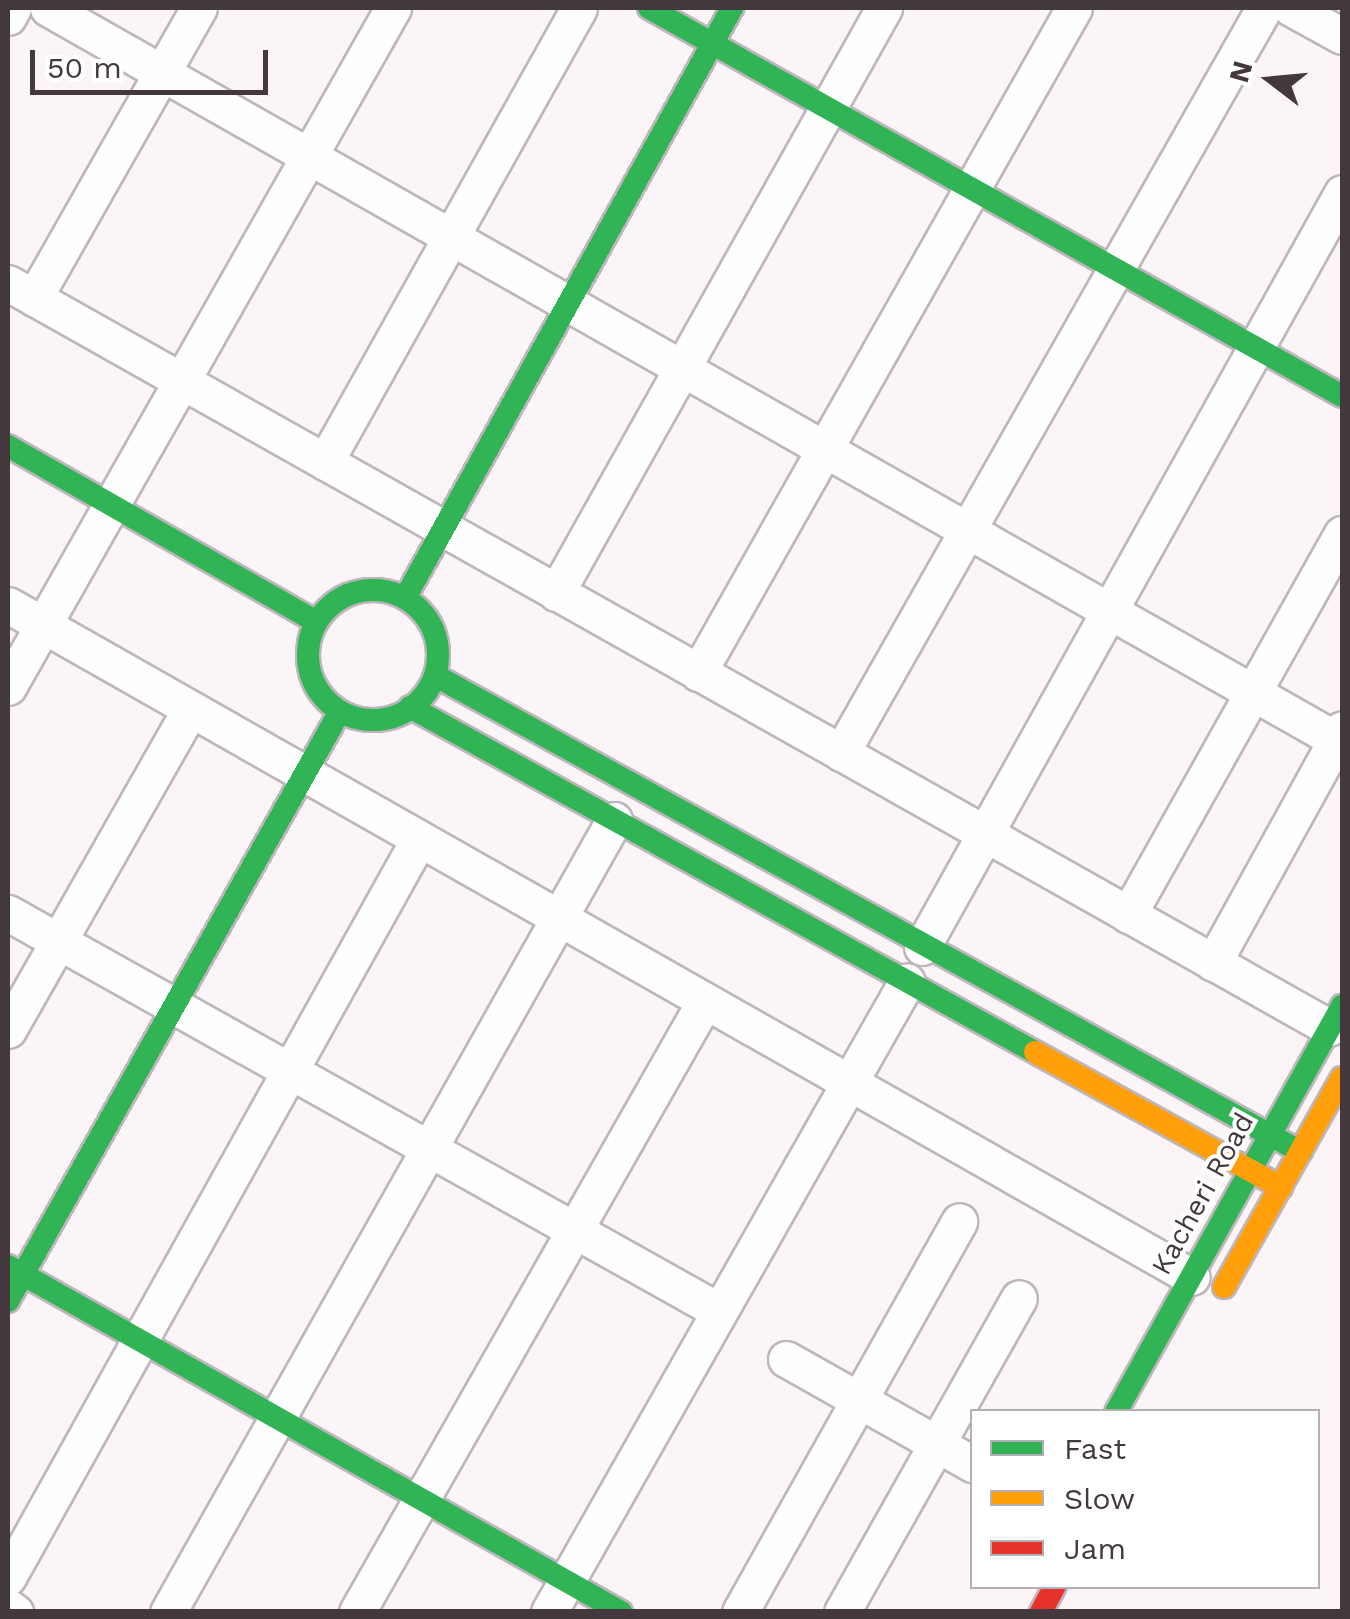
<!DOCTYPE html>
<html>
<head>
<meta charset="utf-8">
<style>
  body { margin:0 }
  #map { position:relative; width:1350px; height:1619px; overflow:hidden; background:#fbf5f8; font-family:"Work Sans",sans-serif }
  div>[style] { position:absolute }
  .roads { filter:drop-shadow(2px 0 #beb6ba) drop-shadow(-2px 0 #beb6ba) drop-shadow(0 2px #beb6ba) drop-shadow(0 -2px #beb6ba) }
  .street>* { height:35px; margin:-17.5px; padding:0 17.5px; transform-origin:17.5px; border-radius:17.5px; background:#fefefe }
  .fast>* { height:22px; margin:-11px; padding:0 11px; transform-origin:11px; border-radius:11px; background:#30b455 }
  .fast>.ring { margin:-11px; padding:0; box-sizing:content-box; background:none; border:22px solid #30b455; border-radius:50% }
  .slow>* { height:22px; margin:-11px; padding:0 11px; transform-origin:11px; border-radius:11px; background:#ff9f0a }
  .jam>* { height:22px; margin:-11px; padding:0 11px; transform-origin:11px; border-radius:11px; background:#e5322d }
  span { translate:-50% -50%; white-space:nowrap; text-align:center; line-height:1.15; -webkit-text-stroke:8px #fff; paint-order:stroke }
  .street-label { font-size:28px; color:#44383f }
  .frame { position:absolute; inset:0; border:10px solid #44383f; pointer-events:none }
  .legend { position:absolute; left:970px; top:1409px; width:350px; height:180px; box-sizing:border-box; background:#fff; border:2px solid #b4afb2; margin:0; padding:12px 18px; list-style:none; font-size:30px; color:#44383f }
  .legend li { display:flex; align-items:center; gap:20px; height:50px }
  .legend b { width:50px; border:2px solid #b4afb2 }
  .north { position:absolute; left:1220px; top:30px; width:100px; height:100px; -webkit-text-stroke:8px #fff; paint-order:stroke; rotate:286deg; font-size:28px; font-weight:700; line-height:40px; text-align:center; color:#44383f }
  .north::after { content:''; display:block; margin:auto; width:35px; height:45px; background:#44383f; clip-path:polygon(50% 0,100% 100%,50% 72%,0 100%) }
  .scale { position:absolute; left:30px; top:50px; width:238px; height:45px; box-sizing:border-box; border:5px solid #44383f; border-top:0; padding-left:12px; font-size:30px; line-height:35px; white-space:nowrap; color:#44383f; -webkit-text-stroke:8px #fff; paint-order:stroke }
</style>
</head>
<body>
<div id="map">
  <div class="roads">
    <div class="street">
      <div style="left:48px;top:8px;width:1488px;rotate:29.6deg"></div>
      <div style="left:1291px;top:8px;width:58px;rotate:28.8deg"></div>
      <div style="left:8px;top:17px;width:10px;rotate:-61deg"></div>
      <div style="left:8px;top:283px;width:1517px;rotate:29.4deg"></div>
      <div style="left:34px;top:298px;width:334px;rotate:-60.4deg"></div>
      <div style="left:325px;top:462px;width:520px;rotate:-60.77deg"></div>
      <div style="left:556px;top:593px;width:671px;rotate:-60.72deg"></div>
      <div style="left:8px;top:605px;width:1361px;rotate:29.58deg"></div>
      <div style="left:698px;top:673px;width:764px;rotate:-60.52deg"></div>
      <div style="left:8px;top:687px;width:781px;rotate:-60.45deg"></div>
      <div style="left:841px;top:753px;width:857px;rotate:-60.41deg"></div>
      <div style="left:8px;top:913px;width:815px;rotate:29.24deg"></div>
      <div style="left:1128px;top:915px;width:437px;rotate:-60.7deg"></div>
      <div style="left:922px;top:947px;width:863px;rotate:-60.88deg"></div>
      <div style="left:1213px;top:963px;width:267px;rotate:-61.1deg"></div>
      <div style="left:8px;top:1030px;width:369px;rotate:-60.4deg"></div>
      <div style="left:786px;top:1359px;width:214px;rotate:29.4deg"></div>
      <div style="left:8px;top:1577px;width:845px;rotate:-60.89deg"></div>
      <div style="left:8px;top:1607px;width:9px;rotate:36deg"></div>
      <div style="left:168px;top:1612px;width:909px;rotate:-60.61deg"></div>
      <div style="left:357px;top:1612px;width:703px;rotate:-60.34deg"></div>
      <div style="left:549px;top:1612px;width:725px;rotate:-60.43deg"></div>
      <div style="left:740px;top:1612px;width:448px;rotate:-60.7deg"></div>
      <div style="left:842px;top:1612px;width:360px;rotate:-60.6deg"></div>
    </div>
    <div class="fast">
      <div style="left:649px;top:8px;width:794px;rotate:29.24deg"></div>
      <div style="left:8px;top:446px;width:355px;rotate:29.7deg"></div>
      <div class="ring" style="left:308px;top:590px;width:108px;height:108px"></div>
      <div style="left:405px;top:598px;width:675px;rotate:-61deg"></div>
      <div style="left:436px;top:676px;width:987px;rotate:28.82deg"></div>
      <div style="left:410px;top:707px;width:714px;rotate:28.9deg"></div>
      <div style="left:8px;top:1266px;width:704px;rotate:29.44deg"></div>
      <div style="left:8px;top:1301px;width:675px;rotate:-60.62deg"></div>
      <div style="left:1116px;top:1412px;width:465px;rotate:-60.9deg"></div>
    </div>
    <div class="slow">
      <div style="left:1035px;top:1052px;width:281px;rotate:28.8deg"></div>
      <div style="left:1224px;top:1287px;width:240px;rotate:-60.6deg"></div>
    </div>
    <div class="jam">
      <div style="left:1041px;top:1612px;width:30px;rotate:-62deg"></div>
    </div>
  </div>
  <div class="street-label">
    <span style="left:1203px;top:1194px;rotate:-61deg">Kacheri Road</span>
  </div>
  <div class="frame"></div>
  <ul class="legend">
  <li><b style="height:12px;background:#30b455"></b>Fast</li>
  <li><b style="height:12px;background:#ff9f0a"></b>Slow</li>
  <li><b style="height:12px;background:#e5322d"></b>Jam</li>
  </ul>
  <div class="north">N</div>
  <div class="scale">50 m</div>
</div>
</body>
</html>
